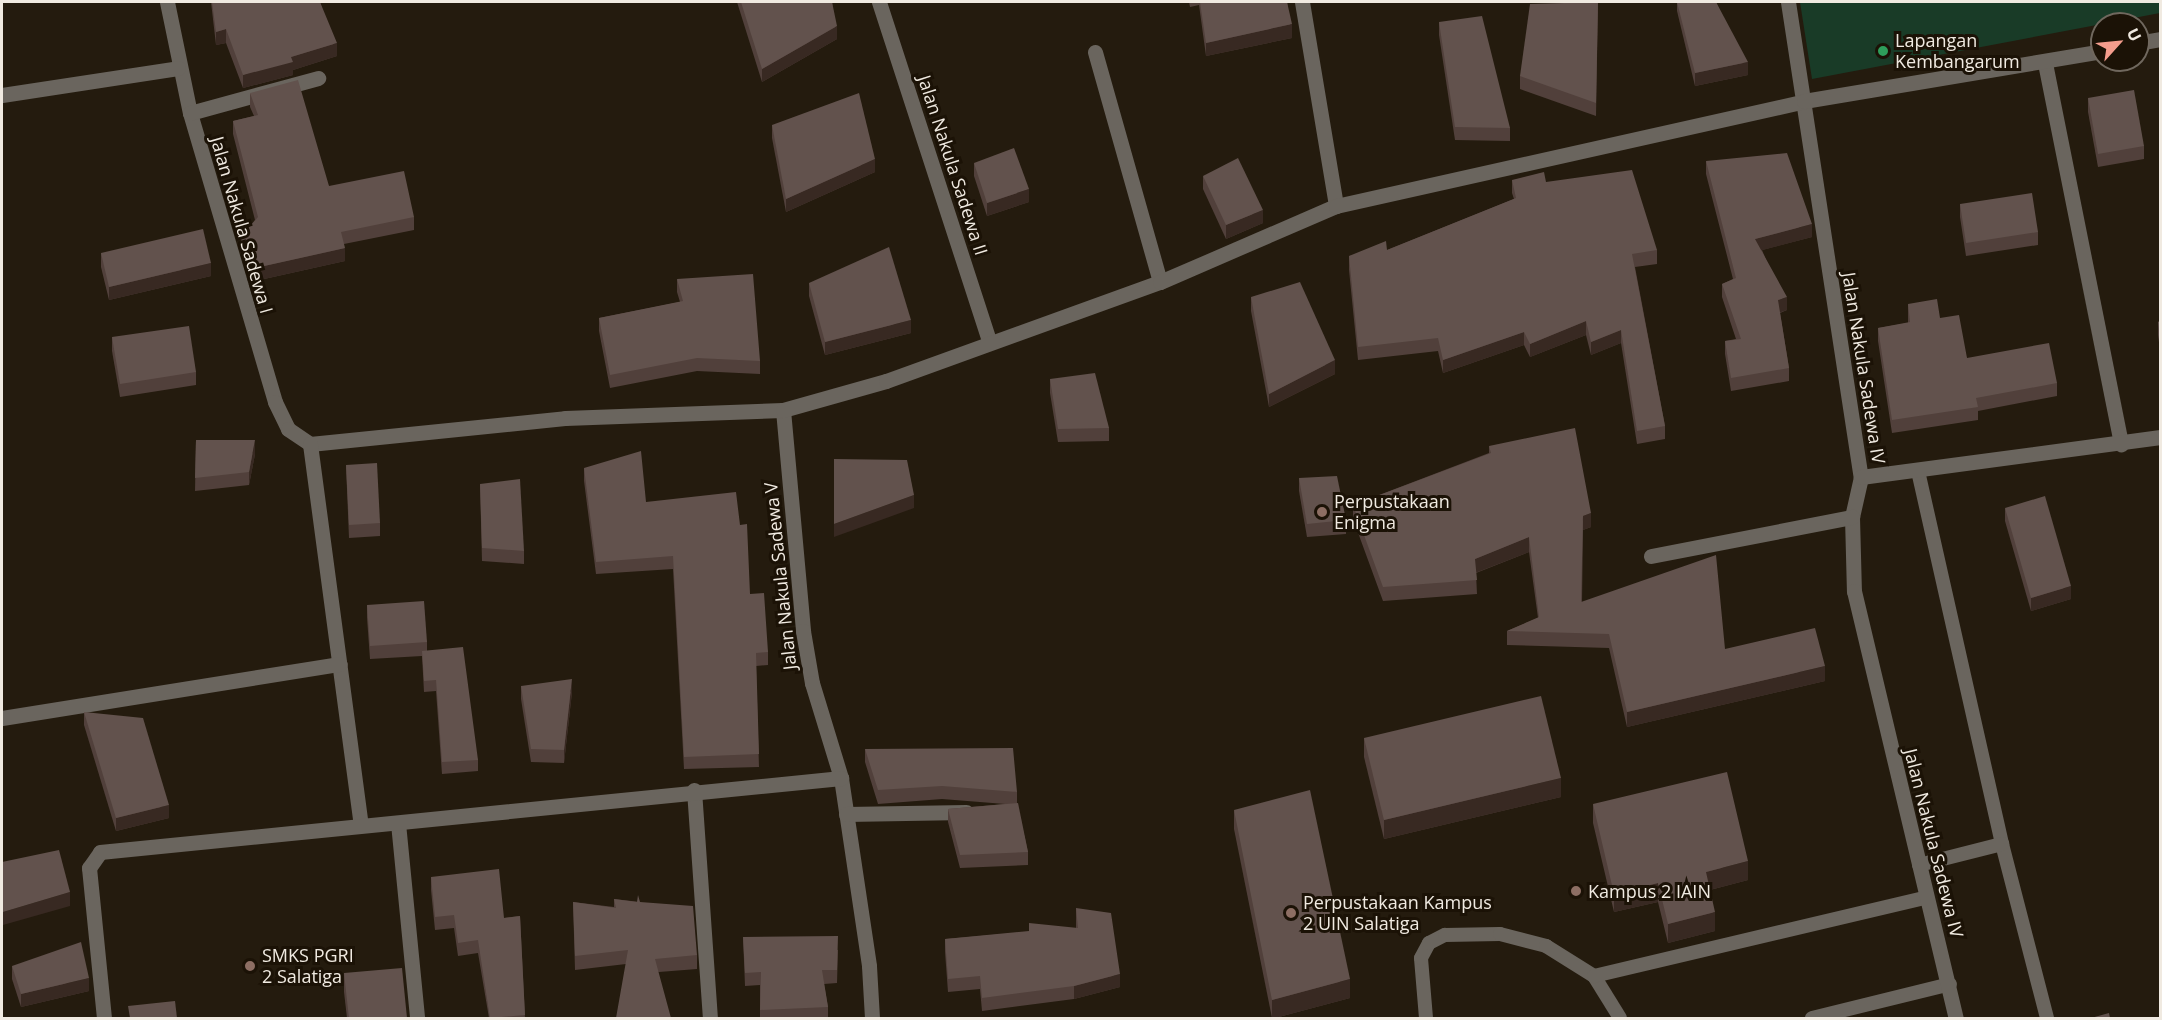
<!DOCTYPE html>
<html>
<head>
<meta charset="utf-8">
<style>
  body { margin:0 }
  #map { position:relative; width:2162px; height:1020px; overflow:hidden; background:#241b0e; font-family:"Open Sans",sans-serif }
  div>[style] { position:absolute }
  .green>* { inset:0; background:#193b27 }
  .lane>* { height:14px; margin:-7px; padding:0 7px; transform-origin:7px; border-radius:7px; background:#6a655e }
  .street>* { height:15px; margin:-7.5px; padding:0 7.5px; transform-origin:7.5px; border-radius:7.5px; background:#6a655e }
  .wall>* { inset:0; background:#51403b }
  .shaded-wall>* { inset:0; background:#382922 }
  .building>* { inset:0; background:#62524d }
  .dots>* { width:16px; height:16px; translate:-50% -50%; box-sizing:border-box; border:3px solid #1b1206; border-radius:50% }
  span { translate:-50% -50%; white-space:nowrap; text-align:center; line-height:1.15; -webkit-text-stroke:6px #1b1206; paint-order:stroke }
  .poi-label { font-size:18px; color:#f0eae1 }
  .left { translate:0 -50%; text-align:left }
  .street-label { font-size:18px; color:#f0eae1 }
  .frame { position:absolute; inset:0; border:3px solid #f0eae1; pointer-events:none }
  .north { position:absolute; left:2090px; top:12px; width:60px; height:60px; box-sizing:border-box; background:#1b1206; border:2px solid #70685e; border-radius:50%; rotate:63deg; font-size:16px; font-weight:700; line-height:24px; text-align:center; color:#f0eae1 }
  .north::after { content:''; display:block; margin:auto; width:21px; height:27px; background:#f49d8d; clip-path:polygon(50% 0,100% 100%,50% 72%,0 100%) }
</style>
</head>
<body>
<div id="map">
  <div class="green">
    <div style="clip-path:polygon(1800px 2px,2160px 2px,2160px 13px,1812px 79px)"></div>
  </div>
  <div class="lane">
    <div style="left:1918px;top:471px;width:382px;rotate:77.3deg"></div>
    <div style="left:2002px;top:844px;width:180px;rotate:75.5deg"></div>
    <div style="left:1919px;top:865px;width:86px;rotate:-14.2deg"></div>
    <div style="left:1594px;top:976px;width:49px;rotate:58.2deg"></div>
    <div style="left:1426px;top:1018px;width:60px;rotate:-94.8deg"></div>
    <div style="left:1421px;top:958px;width:17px;rotate:-62deg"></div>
    <div style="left:1429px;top:943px;width:18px;rotate:-27deg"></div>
    <div style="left:1445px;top:935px;width:55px;rotate:-1deg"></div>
    <div style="left:1500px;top:934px;width:48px;rotate:14.6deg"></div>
    <div style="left:1546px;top:946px;width:57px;rotate:32deg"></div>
    <div style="left:1594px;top:976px;width:342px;rotate:-13.3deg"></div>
    <div style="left:1812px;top:1018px;width:142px;rotate:-13.8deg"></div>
  </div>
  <div class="street">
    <div style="left:167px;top:2px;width:113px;rotate:78.3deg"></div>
    <div style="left:190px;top:113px;width:301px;rotate:73.6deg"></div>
    <div style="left:275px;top:402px;width:30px;rotate:64deg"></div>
    <div style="left:288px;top:429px;width:27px;rotate:34deg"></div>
    <div style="left:879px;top:2px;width:355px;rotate:72deg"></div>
    <div style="left:1302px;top:2px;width:207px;rotate:80.5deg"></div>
    <div style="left:1788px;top:2px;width:481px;rotate:81.3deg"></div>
    <div style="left:1861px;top:477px;width:41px;rotate:102.7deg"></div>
    <div style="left:1852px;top:517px;width:74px;rotate:88.5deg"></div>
    <div style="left:1854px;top:591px;width:439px;rotate:76.6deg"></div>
    <div style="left:2138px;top:43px;width:22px;rotate:-10deg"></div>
    <div style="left:1095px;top:52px;width:239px;rotate:74.2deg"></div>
    <div style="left:2045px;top:63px;width:389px;rotate:78.7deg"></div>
    <div style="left:2px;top:95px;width:178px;rotate:-8.7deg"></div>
    <div style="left:190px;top:113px;width:133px;rotate:-15.3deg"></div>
    <div style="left:783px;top:410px;width:222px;rotate:84.8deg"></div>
    <div style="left:803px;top:631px;width:53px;rotate:80.2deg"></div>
    <div style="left:812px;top:683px;width:99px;rotate:73deg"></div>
    <div style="left:841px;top:778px;width:190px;rotate:81.5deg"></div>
    <div style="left:869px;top:966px;width:52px;rotate:86.7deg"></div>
    <div style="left:310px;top:444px;width:256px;rotate:-5.8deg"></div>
    <div style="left:565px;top:418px;width:218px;rotate:-2.1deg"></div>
    <div style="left:783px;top:410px;width:107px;rotate:-15.7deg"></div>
    <div style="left:886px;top:381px;width:291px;rotate:-19.9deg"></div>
    <div style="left:1160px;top:282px;width:192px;rotate:-23.4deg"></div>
    <div style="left:1336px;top:206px;width:480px;rotate:-12.6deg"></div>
    <div style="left:1804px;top:101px;width:302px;rotate:-9.5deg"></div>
    <div style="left:310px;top:444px;width:384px;rotate:82.4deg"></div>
    <div style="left:1861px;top:477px;width:302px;rotate:-7.6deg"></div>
    <div style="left:1651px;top:556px;width:205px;rotate:-11deg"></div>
    <div style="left:2px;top:718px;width:342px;rotate:-9.1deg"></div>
    <div style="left:694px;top:790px;width:229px;rotate:86deg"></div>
    <div style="left:846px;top:814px;width:120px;rotate:-1deg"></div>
    <div style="left:398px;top:823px;width:196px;rotate:84.4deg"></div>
    <div style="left:104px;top:1018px;width:151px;rotate:-95.7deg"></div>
    <div style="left:89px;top:868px;width:19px;rotate:-55deg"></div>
    <div style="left:100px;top:852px;width:745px;rotate:-5.7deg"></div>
  </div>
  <div class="wall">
    <div style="clip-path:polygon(211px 2px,320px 2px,337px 56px,293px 70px,293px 75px,243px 88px,226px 43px,216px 45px)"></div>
    <div style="clip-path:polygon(737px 2px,832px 2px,837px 39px,762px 82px)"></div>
    <div style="clip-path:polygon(1189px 2px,1287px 2px,1292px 38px,1206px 56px,1199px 5px,1190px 7px)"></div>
    <div style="clip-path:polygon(1598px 2px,1596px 116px,1520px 89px,1520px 76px)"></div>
    <div style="clip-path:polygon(1677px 2px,1716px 2px,1748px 75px,1695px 86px,1677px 11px)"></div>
    <div style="clip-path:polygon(1439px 22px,1510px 128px,1510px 141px,1455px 140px,1439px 35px)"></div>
    <div style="clip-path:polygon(250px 93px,329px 186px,414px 217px,414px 230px,344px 244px,345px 261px,251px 282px,241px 250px,241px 237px,255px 220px,233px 134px,233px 121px,254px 116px,250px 107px)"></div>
    <div style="clip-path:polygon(2088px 98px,2144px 146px,2144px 159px,2098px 167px,2088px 112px)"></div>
    <div style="clip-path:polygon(772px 125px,875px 172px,786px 212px,772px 138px)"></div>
    <div style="clip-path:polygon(1706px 161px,1812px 237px,1762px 250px,1787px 310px,1780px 313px,1789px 368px,1789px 381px,1731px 391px,1725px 354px,1725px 341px,1736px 339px,1722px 297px,1722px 284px,1733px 279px,1706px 174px)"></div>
    <div style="clip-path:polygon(974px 163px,1029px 202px,987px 216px,974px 176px)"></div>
    <div style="clip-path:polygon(1203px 176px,1263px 223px,1226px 239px,1203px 189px)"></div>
    <div style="clip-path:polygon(1512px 180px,1546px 182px,1657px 250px,1657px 264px,1635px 267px,1665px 426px,1665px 439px,1637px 444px,1621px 343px,1591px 355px,1586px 335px,1530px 357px,1524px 345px,1443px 373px,1438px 351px,1358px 360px,1349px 270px,1349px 256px,1387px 250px,1514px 199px,1512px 193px)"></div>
    <div style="clip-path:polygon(1960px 204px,2038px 232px,2038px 245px,1966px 256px,1960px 217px)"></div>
    <div style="clip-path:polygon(101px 253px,211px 276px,109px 300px,101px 267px)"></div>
    <div style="clip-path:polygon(677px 279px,760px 361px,760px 374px,697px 371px,610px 388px,599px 331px,599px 318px,680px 302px,677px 292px)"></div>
    <div style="clip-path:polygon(809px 283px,911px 333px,825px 355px,809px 296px)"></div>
    <div style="clip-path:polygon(1251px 297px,1335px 374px,1269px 407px,1251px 311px)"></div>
    <div style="clip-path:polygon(1908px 304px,1940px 318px,1967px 358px,2057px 383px,2057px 396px,1978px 411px,1978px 420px,1892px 433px,1878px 341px,1878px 328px,1908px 323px)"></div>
    <div style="clip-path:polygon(2160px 321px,2160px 350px,2158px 335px,2158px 322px)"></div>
    <div style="clip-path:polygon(112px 337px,196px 372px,196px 385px,120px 397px,112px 351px)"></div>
    <div style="clip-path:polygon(1050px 379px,1109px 428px,1109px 441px,1058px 442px,1050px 393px)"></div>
    <div style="clip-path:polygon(196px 440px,255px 454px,249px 485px,195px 491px)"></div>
    <div style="clip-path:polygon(1489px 446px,1591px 527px,1583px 530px,1582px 602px,1725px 649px,1825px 681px,1627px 727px,1609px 648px,1507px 645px,1507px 631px,1538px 618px,1529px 552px,1476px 573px,1477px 594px,1383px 601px,1353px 519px,1353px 505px,1489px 453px)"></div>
    <div style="clip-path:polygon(346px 465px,380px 523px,380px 536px,349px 538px)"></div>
    <div style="clip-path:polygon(584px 468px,646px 502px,750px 594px,768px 652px,768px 665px,756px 666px,759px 767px,684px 769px,673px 569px,596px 574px,584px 481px)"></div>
    <div style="clip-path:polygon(1299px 478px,1346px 520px,1346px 534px,1307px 537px,1299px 491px)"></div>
    <div style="clip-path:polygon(480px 484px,524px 551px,524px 564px,482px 561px)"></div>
    <div style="clip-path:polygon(2005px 508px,2071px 599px,2031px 611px,2005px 521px)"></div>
    <div style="clip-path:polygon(367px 605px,427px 642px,427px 651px,478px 760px,478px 771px,442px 774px,436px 691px,424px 692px,422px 656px,370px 659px,367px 618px)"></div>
    <div style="clip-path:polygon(521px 686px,572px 692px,564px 763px,531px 762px,521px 699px)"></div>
    <div style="clip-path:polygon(84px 712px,169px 818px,116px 831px,84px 725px)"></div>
    <div style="clip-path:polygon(1364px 738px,1561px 797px,1384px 839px,1364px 757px)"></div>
    <div style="clip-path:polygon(865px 749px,1017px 792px,1017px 803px,1028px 852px,1028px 865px,960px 868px,948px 822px,948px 809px,1005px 804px,942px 799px,878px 804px,865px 762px)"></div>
    <div style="clip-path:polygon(1593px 804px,1748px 880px,1710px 890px,1715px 931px,1668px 943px,1658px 902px,1614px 912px,1593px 823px)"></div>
    <div style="clip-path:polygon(1234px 810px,1350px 998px,1275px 1018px,1272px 1018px,1234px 829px)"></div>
    <div style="clip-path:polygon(431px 877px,504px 918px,520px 916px,525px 1018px,489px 1018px,478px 953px,458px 956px,454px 928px,435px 930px,431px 890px)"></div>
    <div style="clip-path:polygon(614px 899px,640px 902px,697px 955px,697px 969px,659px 972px,626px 964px,575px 970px,573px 902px,614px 907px)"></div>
    <div style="clip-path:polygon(1076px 908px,1120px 987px,1074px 999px,982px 1011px,980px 989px,948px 992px,945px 952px,945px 939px,1076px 928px)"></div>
    <div style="clip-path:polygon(743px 937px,838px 950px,837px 983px,824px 984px,828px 1007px,828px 1018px,760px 1018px,760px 985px,745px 986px)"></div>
    <div style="clip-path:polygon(12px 966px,89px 991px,21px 1007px,12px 979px)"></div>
    <div style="clip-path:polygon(344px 973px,407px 1018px,347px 1018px,344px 992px)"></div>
  </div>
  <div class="shaded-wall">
    <div style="clip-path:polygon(1292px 24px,1292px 38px,1206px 56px,1206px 43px)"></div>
    <div style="clip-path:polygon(837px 26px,837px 39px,762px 82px,762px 69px)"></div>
    <div style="clip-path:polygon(226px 29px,226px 43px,216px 45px,216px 32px)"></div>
    <div style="clip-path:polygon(337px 43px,337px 56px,293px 70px,293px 75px,243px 88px,243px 75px,291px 57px)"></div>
    <div style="clip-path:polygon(1748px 62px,1748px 75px,1695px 86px,1695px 73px)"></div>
    <div style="clip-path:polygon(875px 159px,875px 172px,786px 212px,786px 199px)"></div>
    <div style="clip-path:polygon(1029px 189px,1029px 202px,987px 216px,987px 203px)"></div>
    <div style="clip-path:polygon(1263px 210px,1263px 223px,1226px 239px,1226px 225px)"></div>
    <div style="clip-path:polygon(1812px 224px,1812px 237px,1755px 252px,1755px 239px)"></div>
    <div style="clip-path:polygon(345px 248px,345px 261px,251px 282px,251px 269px)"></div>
    <div style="clip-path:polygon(211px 263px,211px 276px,109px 300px,109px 287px)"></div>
    <div style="clip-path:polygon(1787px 297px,1787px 310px,1778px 313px,1778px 300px)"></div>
    <div style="clip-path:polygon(911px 320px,911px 333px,825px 355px,825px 342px)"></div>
    <div style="clip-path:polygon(1586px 321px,1586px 335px,1530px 357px,1530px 344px)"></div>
    <div style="clip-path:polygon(1621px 330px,1621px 343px,1591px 355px,1591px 342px)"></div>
    <div style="clip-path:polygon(1524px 332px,1524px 345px,1443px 373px,1443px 360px)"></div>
    <div style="clip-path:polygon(1335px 360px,1335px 374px,1269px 407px,1269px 394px)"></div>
    <div style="clip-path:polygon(255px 440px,255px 454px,249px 485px,249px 472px)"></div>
    <div style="clip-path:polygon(914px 495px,914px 508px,834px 537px,834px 524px)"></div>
    <div style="clip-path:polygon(1591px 513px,1591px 527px,1583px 530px,1583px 516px)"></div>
    <div style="clip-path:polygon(1529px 537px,1529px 552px,1475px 573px,1475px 559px)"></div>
    <div style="clip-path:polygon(2071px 586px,2071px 599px,2031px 611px,2031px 598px)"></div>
    <div style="clip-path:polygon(1825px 666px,1825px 681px,1627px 727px,1627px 712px)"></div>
    <div style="clip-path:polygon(572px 679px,572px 692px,564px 763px,564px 750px)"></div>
    <div style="clip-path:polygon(1561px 778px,1561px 797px,1384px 839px,1384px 820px)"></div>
    <div style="clip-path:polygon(169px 805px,169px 818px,116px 831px,116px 818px)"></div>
    <div style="clip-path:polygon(1748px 861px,1748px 880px,1706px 891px,1706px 872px)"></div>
    <div style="clip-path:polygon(1658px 883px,1658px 902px,1614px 912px,1614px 894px)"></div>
    <div style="clip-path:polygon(70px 892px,70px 906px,3px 925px,3px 912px)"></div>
    <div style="clip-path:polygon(1715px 912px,1715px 931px,1668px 943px,1668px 924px)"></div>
    <div style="clip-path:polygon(1120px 974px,1120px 987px,1074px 999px,1074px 986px)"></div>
    <div style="clip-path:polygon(89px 978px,89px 991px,21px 1007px,21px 994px)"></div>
    <div style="clip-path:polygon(1350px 979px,1350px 998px,1275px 1018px,1272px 1018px,1272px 1000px)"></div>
  </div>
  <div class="building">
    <div style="clip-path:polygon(212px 2px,320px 2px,337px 43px,291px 57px,293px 62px,243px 75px,226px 29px,216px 32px)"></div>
    <div style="clip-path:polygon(741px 2px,832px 2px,837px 26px,762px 69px)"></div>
    <div style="clip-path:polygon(1200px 2px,1287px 2px,1292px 24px,1206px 43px)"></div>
    <div style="clip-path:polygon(1598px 2px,1596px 103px,1520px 76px,1530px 4px)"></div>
    <div style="clip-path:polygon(1677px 2px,1716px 2px,1748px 62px,1695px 73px)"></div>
    <div style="clip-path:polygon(1482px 16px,1510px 128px,1455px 127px,1439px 22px)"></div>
    <div style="clip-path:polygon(298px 80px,329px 186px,404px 171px,414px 217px,341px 232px,345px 248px,251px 269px,241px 237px,258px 217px,233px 121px,258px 115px,250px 93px)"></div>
    <div style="clip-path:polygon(2134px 90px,2144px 146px,2098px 154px,2088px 98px)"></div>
    <div style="clip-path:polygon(859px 93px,875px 159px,786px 199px,772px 125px)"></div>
    <div style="clip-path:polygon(1014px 148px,1029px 189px,987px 203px,974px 163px)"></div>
    <div style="clip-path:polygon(1787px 153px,1812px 224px,1755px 239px,1787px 297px,1778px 300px,1789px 368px,1731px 378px,1725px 341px,1741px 339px,1722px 284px,1736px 278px,1706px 161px)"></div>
    <div style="clip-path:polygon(1238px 158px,1263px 210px,1226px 225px,1203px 176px)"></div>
    <div style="clip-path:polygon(1632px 170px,1657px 250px,1632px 254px,1665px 426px,1637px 431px,1621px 330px,1591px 342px,1586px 321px,1530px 344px,1524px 332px,1443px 360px,1438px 338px,1358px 347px,1349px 256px,1386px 241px,1387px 250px,1516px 198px,1512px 180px,1544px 172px,1546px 182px)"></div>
    <div style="clip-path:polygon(2032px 193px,2038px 232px,1966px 243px,1960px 204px)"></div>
    <div style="clip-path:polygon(203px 229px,211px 263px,109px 287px,101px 253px)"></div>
    <div style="clip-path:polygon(889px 247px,911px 320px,825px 342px,809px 283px)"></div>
    <div style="clip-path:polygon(753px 274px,760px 361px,697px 358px,610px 375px,599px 318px,683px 301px,677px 279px)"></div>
    <div style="clip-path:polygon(1300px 282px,1335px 360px,1269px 394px,1251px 297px)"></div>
    <div style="clip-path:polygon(1937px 299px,1940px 318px,1959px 315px,1967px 358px,2049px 343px,2057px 383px,1976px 398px,1978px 407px,1892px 420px,1878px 328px,1910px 322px,1908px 304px)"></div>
    <div style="clip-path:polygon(2160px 321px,2160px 337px,2158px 322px)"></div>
    <div style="clip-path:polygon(189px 326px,196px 372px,120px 384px,112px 337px)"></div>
    <div style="clip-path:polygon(1095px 373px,1109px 428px,1058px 429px,1050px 379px)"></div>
    <div style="clip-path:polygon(1575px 428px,1591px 513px,1583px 516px,1581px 602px,1716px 555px,1725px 649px,1815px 628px,1825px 666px,1627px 712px,1609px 634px,1507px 631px,1539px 617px,1529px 537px,1475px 559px,1477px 580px,1383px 587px,1353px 505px,1491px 453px,1489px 446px)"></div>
    <div style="clip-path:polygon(196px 440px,255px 440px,249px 472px,195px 478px)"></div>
    <div style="clip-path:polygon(641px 451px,646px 502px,736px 492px,740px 525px,747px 524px,750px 594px,764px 593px,768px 652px,756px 653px,759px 754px,684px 757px,673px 556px,596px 562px,584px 468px)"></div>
    <div style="clip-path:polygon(834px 459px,907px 460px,914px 495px,834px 524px)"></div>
    <div style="clip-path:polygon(377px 463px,380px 523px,349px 525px,346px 465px)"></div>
    <div style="clip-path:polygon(1337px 476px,1346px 520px,1307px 524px,1299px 478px)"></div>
    <div style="clip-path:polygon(520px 479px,524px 551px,482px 548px,480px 484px)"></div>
    <div style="clip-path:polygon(2045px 496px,2071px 586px,2031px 598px,2005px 508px)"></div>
    <div style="clip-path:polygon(424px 601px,427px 642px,370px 646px,367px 605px)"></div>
    <div style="clip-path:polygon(463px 647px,478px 760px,442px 762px,436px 680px,424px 681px,422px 651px)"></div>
    <div style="clip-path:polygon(572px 679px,564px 750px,531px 749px,521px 686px)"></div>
    <div style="clip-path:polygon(1541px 696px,1561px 778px,1384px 820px,1364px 738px)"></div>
    <div style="clip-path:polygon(84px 712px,143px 718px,169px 805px,116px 818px)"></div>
    <div style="clip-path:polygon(1013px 748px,1017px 792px,942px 786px,878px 790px,865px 749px)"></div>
    <div style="clip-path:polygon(1727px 772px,1748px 861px,1706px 872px,1715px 912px,1668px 924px,1658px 883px,1614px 894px,1593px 804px)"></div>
    <div style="clip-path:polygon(1310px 790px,1350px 979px,1272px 1000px,1234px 810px)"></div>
    <div style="clip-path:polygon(1018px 803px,1028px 852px,960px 855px,948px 809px)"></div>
    <div style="clip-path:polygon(59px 850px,70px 892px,3px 912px,2px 862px)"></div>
    <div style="clip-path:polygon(499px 869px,504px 918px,520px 916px,525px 1015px,490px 1018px,478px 940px,458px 943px,454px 915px,435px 917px,431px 877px)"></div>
    <div style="clip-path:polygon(638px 895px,640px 902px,693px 906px,697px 955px,655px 959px,671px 1018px,616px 1018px,628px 950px,575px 956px,573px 902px,616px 908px,614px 899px,637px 902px)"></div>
    <div style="clip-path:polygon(1076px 908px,1111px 913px,1120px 974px,1074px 986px,982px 998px,980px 976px,948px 979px,945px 939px,1029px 931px,1029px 923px,1078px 928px)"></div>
    <div style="clip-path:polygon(838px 936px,837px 970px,822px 970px,828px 1007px,760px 1010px,761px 972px,745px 973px,743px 937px)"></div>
    <div style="clip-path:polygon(81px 942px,89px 978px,21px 994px,12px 966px)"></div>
    <div style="clip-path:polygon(402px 968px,407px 1018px,349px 1018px,344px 973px)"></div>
    <div style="clip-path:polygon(175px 1001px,177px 1018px,130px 1018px,128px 1006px)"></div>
    <div style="clip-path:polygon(2109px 1013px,2110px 1018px,2091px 1018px)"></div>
  </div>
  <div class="dots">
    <div style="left:1883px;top:51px;background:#2e9e5b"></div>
    <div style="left:1322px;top:512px;background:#8d6e63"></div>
    <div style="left:1576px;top:891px;background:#8d6e63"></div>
    <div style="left:1291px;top:913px;background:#8d6e63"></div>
    <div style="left:250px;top:966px;background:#8d6e63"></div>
  </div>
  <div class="poi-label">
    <span class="left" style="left:1895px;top:51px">Lapangan<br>Kembangarum</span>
    <span class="left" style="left:1334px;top:512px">Perpustakaan<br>Enigma</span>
    <span class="left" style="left:1588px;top:891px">Kampus 2 IAIN</span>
    <span class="left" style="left:1303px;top:913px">Perpustakaan Kampus<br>2 UIN Salatiga</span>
    <span class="left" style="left:262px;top:966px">SMKS PGRI<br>2 Salatiga</span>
  </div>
  <div class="street-label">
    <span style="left:953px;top:165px;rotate:72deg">Jalan Nakula Sadewa II</span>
    <span style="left:242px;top:225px;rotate:74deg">Jalan Nakula Sadewa I</span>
    <span style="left:1864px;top:368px;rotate:81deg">Jalan Nakula Sadewa IV</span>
    <span style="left:780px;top:576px;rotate:-96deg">Jalan Nakula Sadewa V</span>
    <span style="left:1934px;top:843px;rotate:76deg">Jalan Nakula Sadewa IV</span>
  </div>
  <div class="frame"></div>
  <div class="north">U</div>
</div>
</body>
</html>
